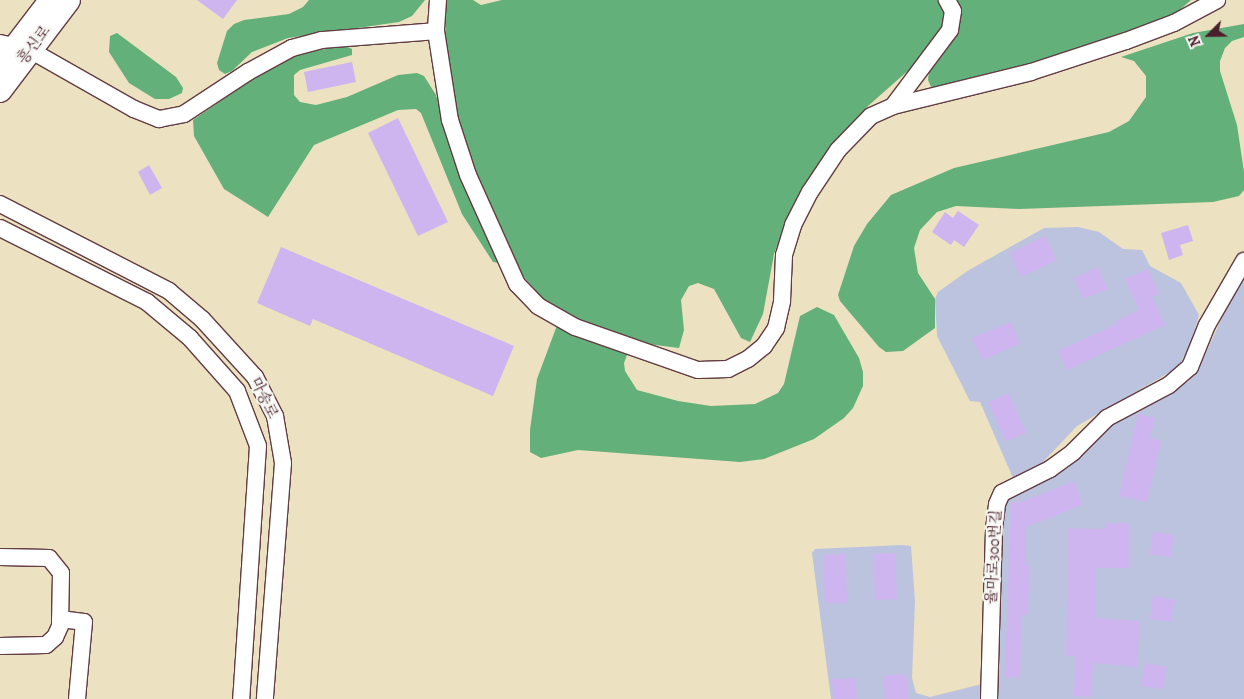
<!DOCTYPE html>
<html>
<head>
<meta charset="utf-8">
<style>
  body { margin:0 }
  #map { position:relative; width:1244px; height:699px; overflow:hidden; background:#ece1c1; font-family:Alegreya,"Noto Serif KR",serif }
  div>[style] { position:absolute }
  .industrial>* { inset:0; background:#bcc3de }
  .forest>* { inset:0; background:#63b07a }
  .building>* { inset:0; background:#cfb5f0 }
  .roads { filter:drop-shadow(1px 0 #623c42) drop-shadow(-1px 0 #623c42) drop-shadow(0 1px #623c42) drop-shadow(0 -1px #623c42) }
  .minor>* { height:16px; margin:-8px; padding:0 8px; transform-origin:8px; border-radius:8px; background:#fff }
  .major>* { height:21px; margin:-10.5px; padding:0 10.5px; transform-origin:10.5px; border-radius:10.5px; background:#fff }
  span { translate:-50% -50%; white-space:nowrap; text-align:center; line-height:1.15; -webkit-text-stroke:4.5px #f6f6f2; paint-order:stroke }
  .street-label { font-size:15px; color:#4a1f2b }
  .north { position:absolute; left:1184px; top:10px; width:50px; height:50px; -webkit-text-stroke:4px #f6f6f2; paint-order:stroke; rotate:247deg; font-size:14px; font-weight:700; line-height:20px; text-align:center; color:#4a1f2b }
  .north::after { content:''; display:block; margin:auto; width:18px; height:22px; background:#4a1f2b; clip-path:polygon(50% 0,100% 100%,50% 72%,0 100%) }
</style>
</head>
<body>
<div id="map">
  <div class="industrial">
    <div style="clip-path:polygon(1078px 227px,1099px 232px,1123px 249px,1142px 250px,1150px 266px,1181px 283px,1199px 315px,1190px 347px,1177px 368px,1077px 426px,1042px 463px,1013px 478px,980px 402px,970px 401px,937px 336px,935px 299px,938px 292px,969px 270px,1044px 228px)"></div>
    <div style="clip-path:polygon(1244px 270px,1244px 699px,994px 699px,1000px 525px,1007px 497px,1068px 468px,1114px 424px,1189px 381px,1202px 361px)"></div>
    <div style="clip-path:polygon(902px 545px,911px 546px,915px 601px,912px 678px,916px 693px,930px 697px,982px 684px,985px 699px,831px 699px,812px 553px,815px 549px)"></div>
  </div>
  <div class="forest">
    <div style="clip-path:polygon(309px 0,425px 0,412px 16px,399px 22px,288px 38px,252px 52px,232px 71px,225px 74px,219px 70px,217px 63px,227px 31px,234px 24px,244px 20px,289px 14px,303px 7px)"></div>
    <div style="clip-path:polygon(446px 0,473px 0,481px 5px,502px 0,1191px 0,1174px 15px,1038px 65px,932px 89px,928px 80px,929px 70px,919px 61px,868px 106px,819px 165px,793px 205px,774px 254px,763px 314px,750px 342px,741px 338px,714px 289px,698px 283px,689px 286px,681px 300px,684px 330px,679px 348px,632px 342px,624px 363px,625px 371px,637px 390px,678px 401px,711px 406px,755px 404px,778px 393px,784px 384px,800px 316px,817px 307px,834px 315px,859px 358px,863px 372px,863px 386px,853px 408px,844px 418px,814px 439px,764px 459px,740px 462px,578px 450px,541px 458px,530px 452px,530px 430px,537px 379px,562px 312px,541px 297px,518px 270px,484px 198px,457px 120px,445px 43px)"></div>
    <div style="clip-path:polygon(1244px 24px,1244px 37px,1232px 41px,1225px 48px,1220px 61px,1220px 71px,1237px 125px,1244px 172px,1244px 190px,1239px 196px,1213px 202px,1019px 209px,956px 206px,937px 212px,920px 230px,914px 248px,918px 273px,935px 299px,935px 328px,903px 351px,886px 352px,879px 347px,840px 301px,838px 295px,854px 246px,867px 224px,891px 195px,954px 168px,1109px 132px,1129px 121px,1146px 97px,1146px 76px,1134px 61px,1121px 57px,1193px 33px)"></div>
    <div style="clip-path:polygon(117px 33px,176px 77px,183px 88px,182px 93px,169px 99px,155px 99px,129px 83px,109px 52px,110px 36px)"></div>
    <div style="clip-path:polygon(336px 47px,348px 47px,352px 49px,352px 55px,300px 70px,294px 75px,294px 95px,300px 102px,316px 105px,347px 97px,398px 75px,417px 73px,424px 76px,436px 95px,459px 170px,500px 259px,498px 263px,493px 262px,462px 214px,421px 113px,416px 109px,398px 110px,314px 145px,268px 217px,224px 189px,194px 136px,193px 120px,263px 72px,294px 55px)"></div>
  </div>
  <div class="building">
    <div style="clip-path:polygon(197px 0,237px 0,223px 19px)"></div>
    <div style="clip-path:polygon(352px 62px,356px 82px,308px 92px,304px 72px)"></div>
    <div style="clip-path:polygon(398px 118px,448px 222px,418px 236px,368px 133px)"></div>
    <div style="clip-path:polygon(149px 165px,162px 188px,150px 195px,138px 172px)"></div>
    <div style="clip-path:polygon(958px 211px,979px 225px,964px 247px,954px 240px,951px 245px,932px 232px,945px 212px,953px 218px)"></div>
    <div style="clip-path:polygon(1188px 225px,1193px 241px,1180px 245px,1183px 255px,1169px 260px,1161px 233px)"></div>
    <div style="clip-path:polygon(1045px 236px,1057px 260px,1021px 277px,1010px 253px)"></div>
    <div style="clip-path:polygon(281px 247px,514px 346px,493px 396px,313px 319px,310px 326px,257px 303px)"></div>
    <div style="clip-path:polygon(1098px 267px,1108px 289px,1083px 299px,1074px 278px)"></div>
    <div style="clip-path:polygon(1148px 269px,1159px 294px,1152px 297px,1165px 325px,1067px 370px,1058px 351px,1117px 324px,1116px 321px,1139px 310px,1125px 279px)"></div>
    <div style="clip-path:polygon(1011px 322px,1020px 344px,982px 360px,972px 338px)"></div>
    <div style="clip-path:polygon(1009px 393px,1026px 433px,1006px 442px,988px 402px)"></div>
    <div style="clip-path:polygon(1138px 414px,1155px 418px,1150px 438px,1161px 441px,1147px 502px,1119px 496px)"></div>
    <div style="clip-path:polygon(1075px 481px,1082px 505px,1026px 527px,1026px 565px,1030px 565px,1028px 615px,1022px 615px,1020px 678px,1005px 677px,1011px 502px,1021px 502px)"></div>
    <div style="clip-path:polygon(1106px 523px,1129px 523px,1129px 568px,1096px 568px,1095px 618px,1140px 621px,1137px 667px,1093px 663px,1092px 697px,1074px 696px,1075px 656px,1066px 656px,1068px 528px,1106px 529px)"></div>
    <div style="clip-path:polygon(1153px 532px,1174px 535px,1171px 557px,1150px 554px)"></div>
    <div style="clip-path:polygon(895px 553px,897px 599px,875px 600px,873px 554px)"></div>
    <div style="clip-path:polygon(846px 554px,847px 603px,825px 603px,823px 555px)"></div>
    <div style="clip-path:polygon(1153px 596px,1175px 600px,1171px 622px,1150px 619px)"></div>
    <div style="clip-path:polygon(1145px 663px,1167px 667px,1163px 689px,1141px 686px)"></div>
    <div style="clip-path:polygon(906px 674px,908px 699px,885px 699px,883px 676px)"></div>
    <div style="clip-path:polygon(855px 678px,857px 699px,834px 699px,832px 679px)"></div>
  </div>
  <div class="roads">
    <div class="minor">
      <div style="left:438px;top:0;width:31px;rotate:94deg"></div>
      <div style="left:436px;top:31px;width:90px;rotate:81.1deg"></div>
      <div style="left:450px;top:120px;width:58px;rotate:71.9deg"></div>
      <div style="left:468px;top:175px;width:120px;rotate:65.8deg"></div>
      <div style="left:517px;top:284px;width:30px;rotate:46deg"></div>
      <div style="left:538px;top:306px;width:43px;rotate:29.6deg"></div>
      <div style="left:575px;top:327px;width:130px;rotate:19.3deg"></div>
      <div style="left:698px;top:370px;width:30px;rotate:-2deg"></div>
      <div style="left:728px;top:369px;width:22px;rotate:-27deg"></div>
      <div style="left:748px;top:359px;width:21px;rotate:-39deg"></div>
      <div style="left:764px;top:346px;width:22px;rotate:-56deg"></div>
      <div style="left:776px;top:328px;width:28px;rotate:-77deg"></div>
      <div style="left:782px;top:301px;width:46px;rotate:-87.5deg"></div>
      <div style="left:784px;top:255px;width:31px;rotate:-73deg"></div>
      <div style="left:793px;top:225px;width:37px;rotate:-63deg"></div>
      <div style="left:810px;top:192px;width:50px;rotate:-56.3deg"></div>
      <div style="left:838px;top:150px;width:47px;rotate:-45.9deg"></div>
      <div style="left:871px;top:116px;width:24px;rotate:-24deg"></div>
      <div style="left:893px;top:106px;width:142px;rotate:-13.8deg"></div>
      <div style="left:1031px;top:72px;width:100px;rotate:-18.1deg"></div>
      <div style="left:1126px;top:41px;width:51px;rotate:-20.6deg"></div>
      <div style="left:1174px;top:23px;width:49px;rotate:-28.1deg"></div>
      <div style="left:0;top:43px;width:31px;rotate:13deg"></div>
      <div style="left:30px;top:50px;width:120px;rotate:29.6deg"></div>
      <div style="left:134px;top:109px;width:27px;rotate:22deg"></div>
      <div style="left:159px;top:119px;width:25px;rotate:-11deg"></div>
      <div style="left:184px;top:114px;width:77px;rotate:-33.3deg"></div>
      <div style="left:248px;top:72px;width:50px;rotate:-28.6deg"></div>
      <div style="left:292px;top:48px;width:31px;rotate:-15deg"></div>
      <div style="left:322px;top:40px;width:114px;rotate:-4.5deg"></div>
      <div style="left:893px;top:106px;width:95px;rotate:-53.1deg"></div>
      <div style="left:950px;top:30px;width:19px;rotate:-81deg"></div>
      <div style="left:953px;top:11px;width:13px;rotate:-119deg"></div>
      <div style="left:0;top:204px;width:190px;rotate:27.2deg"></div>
      <div style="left:169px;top:291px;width:43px;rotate:40.3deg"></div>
      <div style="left:202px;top:319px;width:79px;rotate:47.6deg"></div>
      <div style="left:255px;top:377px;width:44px;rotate:62.9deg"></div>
      <div style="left:275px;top:416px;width:48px;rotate:80.3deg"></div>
      <div style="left:283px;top:463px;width:237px;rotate:94.4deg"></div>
      <div style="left:0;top:228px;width:165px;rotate:26.7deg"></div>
      <div style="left:147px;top:302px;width:56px;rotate:39.9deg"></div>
      <div style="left:190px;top:338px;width:71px;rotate:48.4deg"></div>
      <div style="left:237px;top:391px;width:59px;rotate:69.1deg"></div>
      <div style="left:258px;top:446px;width:254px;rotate:93.8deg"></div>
      <div style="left:0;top:557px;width:49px;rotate:1.2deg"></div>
      <div style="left:49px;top:558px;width:19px;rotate:51deg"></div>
      <div style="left:61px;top:573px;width:53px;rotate:91.1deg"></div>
      <div style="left:60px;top:626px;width:12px;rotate:114deg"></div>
      <div style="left:55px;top:637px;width:12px;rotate:138deg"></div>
      <div style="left:46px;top:645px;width:46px;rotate:178.8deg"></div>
      <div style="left:60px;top:619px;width:24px;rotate:7deg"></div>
      <div style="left:84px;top:622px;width:77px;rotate:95.2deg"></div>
      <div style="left:989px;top:699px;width:170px;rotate:-88.3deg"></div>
      <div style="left:994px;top:529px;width:25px;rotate:-83deg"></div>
      <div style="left:997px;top:504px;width:12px;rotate:-66deg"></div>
      <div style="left:1002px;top:493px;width:54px;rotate:-26.6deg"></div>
      <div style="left:1050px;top:469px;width:29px;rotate:-36deg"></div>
      <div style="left:1073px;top:452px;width:48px;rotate:-45deg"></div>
      <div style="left:1107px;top:418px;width:70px;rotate:-28deg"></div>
      <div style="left:1169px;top:385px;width:28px;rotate:-41deg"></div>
      <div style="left:1190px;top:367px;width:45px;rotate:-68deg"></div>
      <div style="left:1207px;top:325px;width:74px;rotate:-60deg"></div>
    </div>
    <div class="major">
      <div style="left:0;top:64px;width:81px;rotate:-52.6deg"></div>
      <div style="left:0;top:91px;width:114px;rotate:-52.8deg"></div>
    </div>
  </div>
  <div class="street-label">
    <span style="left:34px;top:45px;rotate:-53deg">흥신로</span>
    <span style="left:264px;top:398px;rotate:64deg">마송로</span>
    <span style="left:994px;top:557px;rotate:-87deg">율마로300번길</span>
  </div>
  <div class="north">N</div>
</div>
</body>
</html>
